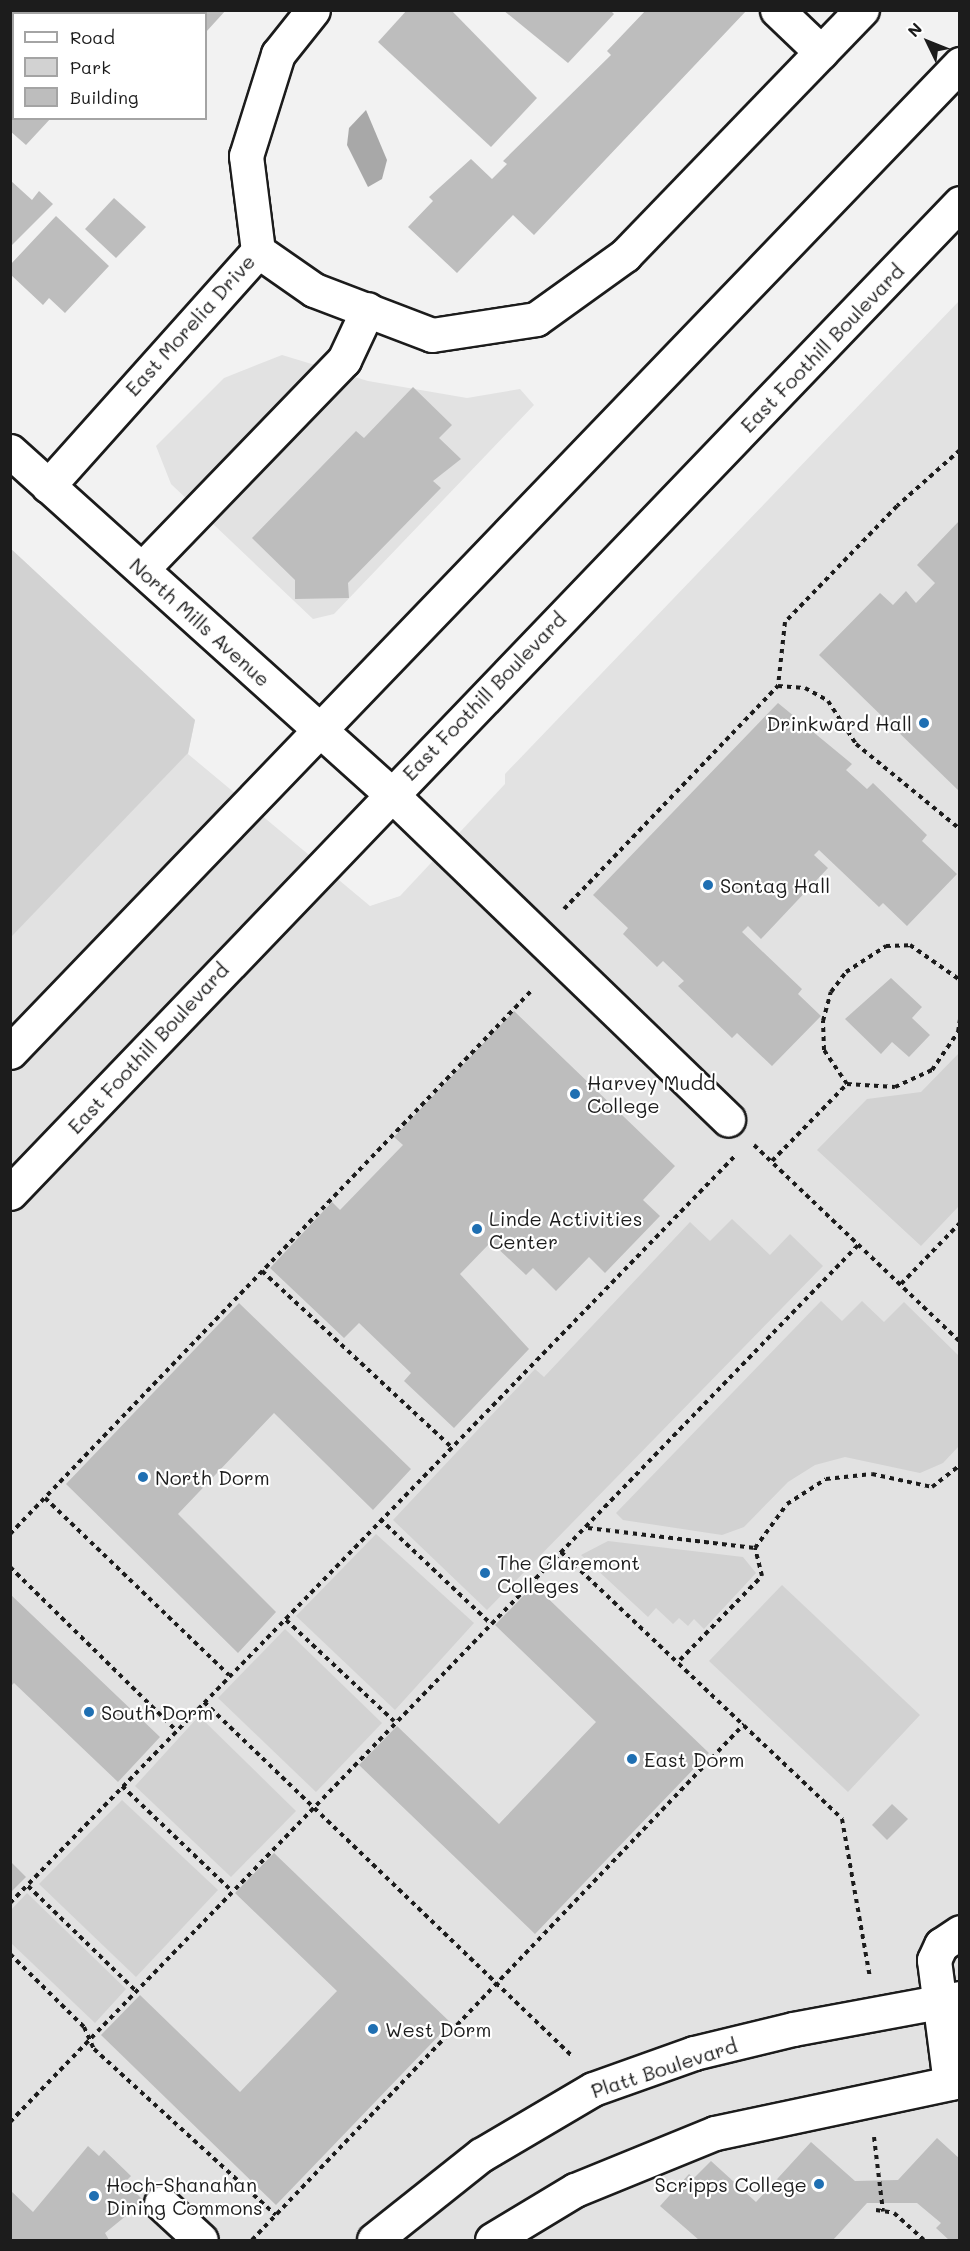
<!DOCTYPE html>
<html>
<head>
<meta charset="utf-8">
<style>
  body { margin:0 }
  #map { position:relative; width:970px; height:2251px; overflow:hidden; background:#f2f2f2; font-family:Mali,sans-serif }
  div>[style] { position:absolute }
  .built>* { inset:0; background:#e2e2e2 }
  .green>* { inset:0; background:#d2d2d2 }
  .water>* { inset:0; background:#a8a8a8 }
  .building>* { inset:0; background:#bdbdbd }
  .path>* { height:4px; margin-top:-2px; transform-origin:0; background:repeating-linear-gradient(90deg,#1c1c1c 0 4.5px,transparent 0 9px) }
  .roads { filter:drop-shadow(2px 0 #1c1c1c) drop-shadow(-2px 0 #1c1c1c) drop-shadow(0 2px #1c1c1c) drop-shadow(0 -2px #1c1c1c) }
  .minor>* { height:33px; margin:-16.5px; padding:0 16.5px; transform-origin:16.5px; border-radius:16.5px; background:#fff }
  .major>* { height:33px; margin:-16.5px; padding:0 16.5px; transform-origin:16.5px; border-radius:16.5px; background:#fff }
  .dots>* { width:16px; height:16px; translate:-50% -50%; box-sizing:border-box; border:3px solid #fff; border-radius:50% }
  span { translate:-50% -50%; white-space:nowrap; text-align:center; line-height:1.15; -webkit-text-stroke:4.5px #fff; paint-order:stroke }
  .street-label { font-size:20px; color:#1c1c1c }
  .poi-label { font-size:20px; color:#1c1c1c }
  .right { translate:-100% -50%; text-align:right }
  .left { translate:0 -50%; text-align:left }
  .frame { position:absolute; inset:0; border:12px solid #1c1c1c; pointer-events:none }
  .legend { position:absolute; left:12px; top:12px; width:195px; height:108px; box-sizing:border-box; background:#fff; border:2px solid #a4a4a4; margin:0; padding:8px 10px; list-style:none; font-size:18px; color:#1c1c1c }
  .legend li { display:flex; align-items:center; gap:12px; height:30px }
  .legend b { width:30px; border:2px solid #a4a4a4 }
  .north { position:absolute; left:898px; top:12px; width:60px; height:60px; -webkit-text-stroke:4px #fff; paint-order:stroke; rotate:313deg; font-size:16px; font-weight:700; line-height:24px; text-align:center; color:#1c1c1c }
  .north::after { content:''; display:block; margin:auto; width:21px; height:27px; background:#1c1c1c; clip-path:polygon(50% 0,100% 100%,50% 72%,0 100%) }
</style>
</head>
<body>
<div id="map">
  <div class="built">
    <div style="clip-path:polygon(959px 301px,959px 2240px,11px 2240px,10px 548px,195px 720px,188px 754px,370px 906px,400px 896px,505px 784px,505px 774px)"></div>
    <div style="clip-path:polygon(282px 355px,368px 381px,467px 398px,520px 389px,534px 405px,334px 614px,313px 619px,171px 484px,156px 446px,224px 378px)"></div>
  </div>
  <div class="green">
    <div style="clip-path:polygon(10px 548px,195px 720px,188px 753px,11px 937px)"></div>
    <div style="clip-path:polygon(959px 1053px,959px 1206px,921px 1246px,817px 1150px,867px 1099px,921px 1092px)"></div>
    <div style="clip-path:polygon(732px 1219px,770px 1255px,790px 1234px,823px 1266px,487px 1610px,393px 1520px,535px 1369px,544px 1377px,690px 1222px,710px 1241px)"></div>
    <div style="clip-path:polygon(821px 1301px,842px 1321px,862px 1301px,884px 1322px,904px 1302px,959px 1356px,959px 1446px,943px 1463px,920px 1473px,845px 1457px,815px 1465px,788px 1482px,744px 1527px,722px 1535px,623px 1520px,616px 1513px)"></div>
    <div style="clip-path:polygon(376px 1534px,474px 1623px,395px 1710px,296px 1616px)"></div>
    <div style="clip-path:polygon(608px 1541px,743px 1557px,756px 1573px,704px 1629px,694px 1619px,688px 1626px,679px 1618px,673px 1624px,656px 1608px,648px 1617px,581px 1555px)"></div>
    <div style="clip-path:polygon(782px 1585px,920px 1715px,848px 1792px,709px 1661px)"></div>
    <div style="clip-path:polygon(285px 1629px,382px 1723px,316px 1792px,218px 1698px)"></div>
    <div style="clip-path:polygon(199px 1716px,296px 1811px,231px 1877px,135px 1786px)"></div>
    <div style="clip-path:polygon(122px 1800px,218px 1890px,136px 1977px,39px 1884px)"></div>
    <div style="clip-path:polygon(27px 1893px,126px 1989px,95px 2023px,11px 1943px,11px 1910px)"></div>
  </div>
  <div class="water">
    <div style="clip-path:polygon(366px 110px,387px 160px,382px 179px,368px 187px,347px 145px,349px 128px)"></div>
  </div>
  <div class="building">
    <div style="clip-path:polygon(40px 10px,92px 10px,89px 14px)"></div>
    <div style="clip-path:polygon(163px 10px,226px 10px,206px 32px,206px 14px)"></div>
    <div style="clip-path:polygon(407px 10px,452px 11px,537px 98px,491px 147px,378px 42px)"></div>
    <div style="clip-path:polygon(503px 10px,610px 10px,614px 14px,568px 63px)"></div>
    <div style="clip-path:polygon(646px 10px,747px 10px,534px 235px,513px 215px,457px 273px,408px 227px,433px 201px,429px 197px,471px 159px,492px 179px,507px 164px,503px 161px,611px 55px,607px 51px)"></div>
    <div style="clip-path:polygon(14px 103px,14px 118px,51px 118px,26px 145px,10px 131px)"></div>
    <div style="clip-path:polygon(10px 180px,32px 200px,39px 191px,53px 204px,10px 247px)"></div>
    <div style="clip-path:polygon(114px 198px,146px 227px,116px 258px,85px 229px)"></div>
    <div style="clip-path:polygon(56px 216px,109px 266px,65px 313px,49px 298px,43px 305px,10px 274px,10px 265px)"></div>
    <div style="clip-path:polygon(413px 387px,452px 425px,439px 438px,461px 459px,433px 481px,441px 488px,348px 583px,349px 598px,295px 599px,295px 580px,252px 538px,356px 431px,364px 438px)"></div>
    <div style="clip-path:polygon(960px 520px,960px 792px,819px 655px,880px 593px,893px 605px,906px 591px,916px 603px,935px 583px,917px 565px)"></div>
    <div style="clip-path:polygon(778px 703px,852px 764px,846px 770px,867px 789px,873px 783px,927px 835px,922px 841px,957px 874px,907px 926px,883px 903px,879px 907px,819px 850px,814px 855px,828px 868px,761px 939px,748px 926px,742px 932px,802px 989px,798px 994px,821px 1016px,772px 1066px,737px 1033px,732px 1038px,678px 986px,684px 981px,663px 961px,657px 967px,623px 934px,628px 928px,593px 895px)"></div>
    <div style="clip-path:polygon(891px 978px,922px 1007px,912px 1018px,930px 1035px,909px 1057px,892px 1042px,881px 1054px,845px 1019px)"></div>
    <div style="clip-path:polygon(514px 1011px,675px 1166px,643px 1200px,660px 1216px,605px 1273px,589px 1257px,556px 1291px,533px 1268px,526px 1275px,491px 1242px,460px 1274px,529px 1349px,454px 1428px,404px 1381px,411px 1373px,359px 1323px,344px 1338px,270px 1268px,332px 1202px,340px 1210px,403px 1145px,394px 1137px)"></div>
    <div style="clip-path:polygon(239px 1303px,411px 1469px,373px 1510px,274px 1413px,178px 1514px,276px 1612px,238px 1653px,66px 1484px)"></div>
    <div style="clip-path:polygon(534px 1585px,709px 1753px,535px 1934px,359px 1765px,397px 1726px,499px 1824px,596px 1722px,495px 1625px)"></div>
    <div style="clip-path:polygon(10px 1594px,160px 1737px,118px 1782px,14px 1683px,10px 1687px)"></div>
    <div style="clip-path:polygon(892px 1804px,908px 1819px,887px 1840px,872px 1825px)"></div>
    <div style="clip-path:polygon(274px 1853px,451px 2023px,276px 2205px,101px 2035px,140px 1995px,240px 2092px,337px 1991px,235px 1893px)"></div>
    <div style="clip-path:polygon(10px 1861px,26px 1877px,10px 1893px)"></div>
    <div style="clip-path:polygon(937px 2138px,960px 2159px,960px 2240px,949px 2240px,936px 2228px,941px 2223px,917px 2203px,867px 2203px,833px 2240px,699px 2240px,660px 2206px,689px 2174px,694px 2178px,711px 2161px,756px 2202px,811px 2142px,855px 2181px,898px 2180px)"></div>
    <div style="clip-path:polygon(88px 2146px,99px 2156px,104px 2150px,131px 2176px,125px 2182px,144px 2201px,105px 2233px,109px 2240px,10px 2240px,10px 2190px,33px 2212px)"></div>
  </div>
  <div class="path">
    <div style="left:960px;top:450px;width:84px;rotate:138.4deg"></div>
    <div style="left:897px;top:506px;width:161px;rotate:134deg"></div>
    <div style="left:785px;top:622px;width:64px;rotate:96.2deg"></div>
    <div style="left:778px;top:686px;width:27px;rotate:4deg"></div>
    <div style="left:805px;top:688px;width:26px;rotate:29deg"></div>
    <div style="left:828px;top:701px;width:51px;rotate:56.9deg"></div>
    <div style="left:856px;top:744px;width:134px;rotate:39.3deg"></div>
    <div style="left:564px;top:909px;width:309px;rotate:-46.2deg"></div>
    <div style="left:847px;top:1084px;width:41px;rotate:-124.1deg"></div>
    <div style="left:824px;top:1050px;width:29px;rotate:-92deg"></div>
    <div style="left:823px;top:1021px;width:30px;rotate:-75deg"></div>
    <div style="left:831px;top:992px;width:25px;rotate:-53deg"></div>
    <div style="left:846px;top:972px;width:48px;rotate:-33deg"></div>
    <div style="left:886px;top:946px;width:24px;rotate:-2deg"></div>
    <div style="left:910px;top:945px;width:61px;rotate:35deg"></div>
    <div style="left:754px;top:1145px;width:285px;rotate:43.7deg"></div>
    <div style="left:772px;top:1161px;width:107px;rotate:-45.8deg"></div>
    <div style="left:847px;top:1084px;width:48px;rotate:3.6deg"></div>
    <div style="left:895px;top:1087px;width:41px;rotate:-24.7deg"></div>
    <div style="left:932px;top:1070px;width:46px;rotate:-55.6deg"></div>
    <div style="left:958px;top:1032px;width:13px;rotate:-81deg"></div>
    <div style="left:262px;top:1271px;width:257px;rotate:42.9deg"></div>
    <div style="left:901px;top:1284px;width:85px;rotate:-46deg"></div>
    <div style="left:45px;top:1498px;width:255px;rotate:43.9deg"></div>
    <div style="left:380px;top:1519px;width:150px;rotate:43.4deg"></div>
    <div style="left:588px;top:1528px;width:168px;rotate:6.8deg"></div>
    <div style="left:755px;top:1548px;width:54px;rotate:-54deg"></div>
    <div style="left:787px;top:1504px;width:46px;rotate:-32.7deg"></div>
    <div style="left:826px;top:1479px;width:46px;rotate:-6.2deg"></div>
    <div style="left:872px;top:1474px;width:61px;rotate:12.2deg"></div>
    <div style="left:932px;top:1487px;width:36px;rotate:-38deg"></div>
    <div style="left:10px;top:1534px;width:753px;rotate:-46.18deg"></div>
    <div style="left:561px;top:1552px;width:388px;rotate:43.5deg"></div>
    <div style="left:842px;top:1819px;width:160px;rotate:80deg"></div>
    <div style="left:10px;top:1567px;width:233px;rotate:44.5deg"></div>
    <div style="left:286px;top:1620px;width:148px;rotate:43.1deg"></div>
    <div style="left:680px;top:1660px;width:117px;rotate:-45.7deg"></div>
    <div style="left:762px;top:1576px;width:29px;rotate:-104deg"></div>
    <div style="left:204px;top:1702px;width:512px;rotate:43.89deg"></div>
    <div style="left:122px;top:1786px;width:151px;rotate:43.7deg"></div>
    <div style="left:28px;top:1886px;width:149px;rotate:44.2deg"></div>
    <div style="left:10px;top:1903px;width:1041px;rotate:-45.86deg"></div>
    <div style="left:10px;top:1954px;width:104px;rotate:44.6deg"></div>
    <div style="left:84px;top:2027px;width:24px;rotate:66deg"></div>
    <div style="left:94px;top:2049px;width:246px;rotate:42.4deg"></div>
    <div style="left:10px;top:2122px;width:1221px;rotate:-45.96deg"></div>
    <div style="left:874px;top:2137px;width:75px;rotate:83.1deg"></div>
    <div style="left:876px;top:2210px;width:18px;rotate:9deg"></div>
    <div style="left:894px;top:2213px;width:40px;rotate:42deg"></div>
    <div style="left:252px;top:2240px;width:713px;rotate:-46.36deg"></div>
  </div>
  <div class="roads">
    <div class="minor">
      <div style="left:777px;top:10px;width:61px;rotate:43.7deg"></div>
      <div style="left:258px;top:251px;width:68px;rotate:34.9deg"></div>
      <div style="left:314px;top:290px;width:126px;rotate:20.9deg"></div>
      <div style="left:432px;top:335px;width:105px;rotate:-8.7deg"></div>
      <div style="left:536px;top:319px;width:110px;rotate:-35.7deg"></div>
      <div style="left:625px;top:255px;width:341px;rotate:-46deg"></div>
      <div style="left:48px;top:486px;width:315px;rotate:-48.2deg"></div>
      <div style="left:258px;top:251px;width:96px;rotate:-97.2deg"></div>
      <div style="left:246px;top:156px;width:107px;rotate:-72.6deg"></div>
      <div style="left:278px;top:54px;width:56px;rotate:-51.5deg"></div>
      <div style="left:142px;top:569px;width:291px;rotate:-46deg"></div>
      <div style="left:344px;top:360px;width:56px;rotate:-64.8deg"></div>
      <div style="left:390px;top:793px;width:470px;rotate:44deg"></div>
      <div style="left:950px;top:2083px;width:124px;rotate:-97.4deg"></div>
      <div style="left:934px;top:1960px;width:17px;rotate:-65deg"></div>
      <div style="left:941px;top:1945px;width:23px;rotate:-34deg"></div>
      <div style="left:161px;top:2203px;width:54px;rotate:42.8deg"></div>
      <div style="left:374px;top:2240px;width:137px;rotate:-38.5deg"></div>
      <div style="left:481px;top:2155px;width:130px;rotate:-30.5deg"></div>
      <div style="left:593px;top:2089px;width:107px;rotate:-19.6deg"></div>
      <div style="left:694px;top:2053px;width:102px;rotate:-13.6deg"></div>
      <div style="left:793px;top:2029px;width:170px;rotate:-10.5deg"></div>
      <div style="left:492px;top:2240px;width:97px;rotate:-31.1deg"></div>
      <div style="left:575px;top:2190px;width:151px;rotate:-22.2deg"></div>
      <div style="left:715px;top:2133px;width:250px;rotate:-12deg"></div>
    </div>
    <div class="major">
      <div style="left:10px;top:451px;width:511px;rotate:41.99deg"></div>
      <div style="left:10px;top:1052px;width:1371px;rotate:-46.12deg"></div>
      <div style="left:10px;top:1193px;width:1372px;rotate:-46.18deg"></div>
    </div>
  </div>
  <div class="dots">
    <div style="left:924px;top:723px;background:#1f6fb2"></div>
    <div style="left:708px;top:885px;background:#1f6fb2"></div>
    <div style="left:575px;top:1094px;background:#1f6fb2"></div>
    <div style="left:477px;top:1229px;background:#1f6fb2"></div>
    <div style="left:143px;top:1477px;background:#1f6fb2"></div>
    <div style="left:485px;top:1573px;background:#1f6fb2"></div>
    <div style="left:89px;top:1712px;background:#1f6fb2"></div>
    <div style="left:632px;top:1759px;background:#1f6fb2"></div>
    <div style="left:373px;top:2029px;background:#1f6fb2"></div>
    <div style="left:819px;top:2184px;background:#1f6fb2"></div>
    <div style="left:94px;top:2196px;background:#1f6fb2"></div>
  </div>
  <div class="street-label">
    <span style="left:190px;top:325px;rotate:-48deg">East Morelia Drive</span>
    <span style="left:822px;top:348px;rotate:-46deg">East Foothill Boulevard</span>
    <span style="left:200px;top:622px;rotate:42deg">North Mills Avenue</span>
    <span style="left:484px;top:696px;rotate:-46deg">East Foothill Boulevard</span>
    <span style="left:148px;top:1048px;rotate:-47deg">East Foothill Boulevard</span>
    <span style="left:664px;top:2068px;rotate:-18deg">Platt Boulevard</span>
  </div>
  <div class="poi-label">
    <span class="right" style="left:912px;top:723px">Drinkward Hall</span>
    <span class="left" style="left:720px;top:885px">Sontag Hall</span>
    <span class="left" style="left:587px;top:1094px">Harvey Mudd<br>College</span>
    <span class="left" style="left:489px;top:1230px">Linde Activities<br>Center</span>
    <span class="left" style="left:155px;top:1477px">North Dorm</span>
    <span class="left" style="left:497px;top:1574px">The Claremont<br>Colleges</span>
    <span class="left" style="left:101px;top:1712px">South Dorm</span>
    <span class="left" style="left:644px;top:1759px">East Dorm</span>
    <span class="left" style="left:385px;top:2029px">West Dorm</span>
    <span class="left" style="left:106px;top:2196px">Hoch-Shanahan<br>Dining Commons</span>
    <span class="right" style="left:807px;top:2184px">Scripps College</span>
  </div>
  <div class="frame"></div>
  <ul class="legend">
  <li><b style="height:8px;background:#fff"></b>Road</li>
  <li><b style="height:16px;background:#d2d2d2"></b>Park</li>
  <li><b style="height:16px;background:#bdbdbd"></b>Building</li>
  </ul>
  <div class="north">N</div>
</div>
</body>
</html>
